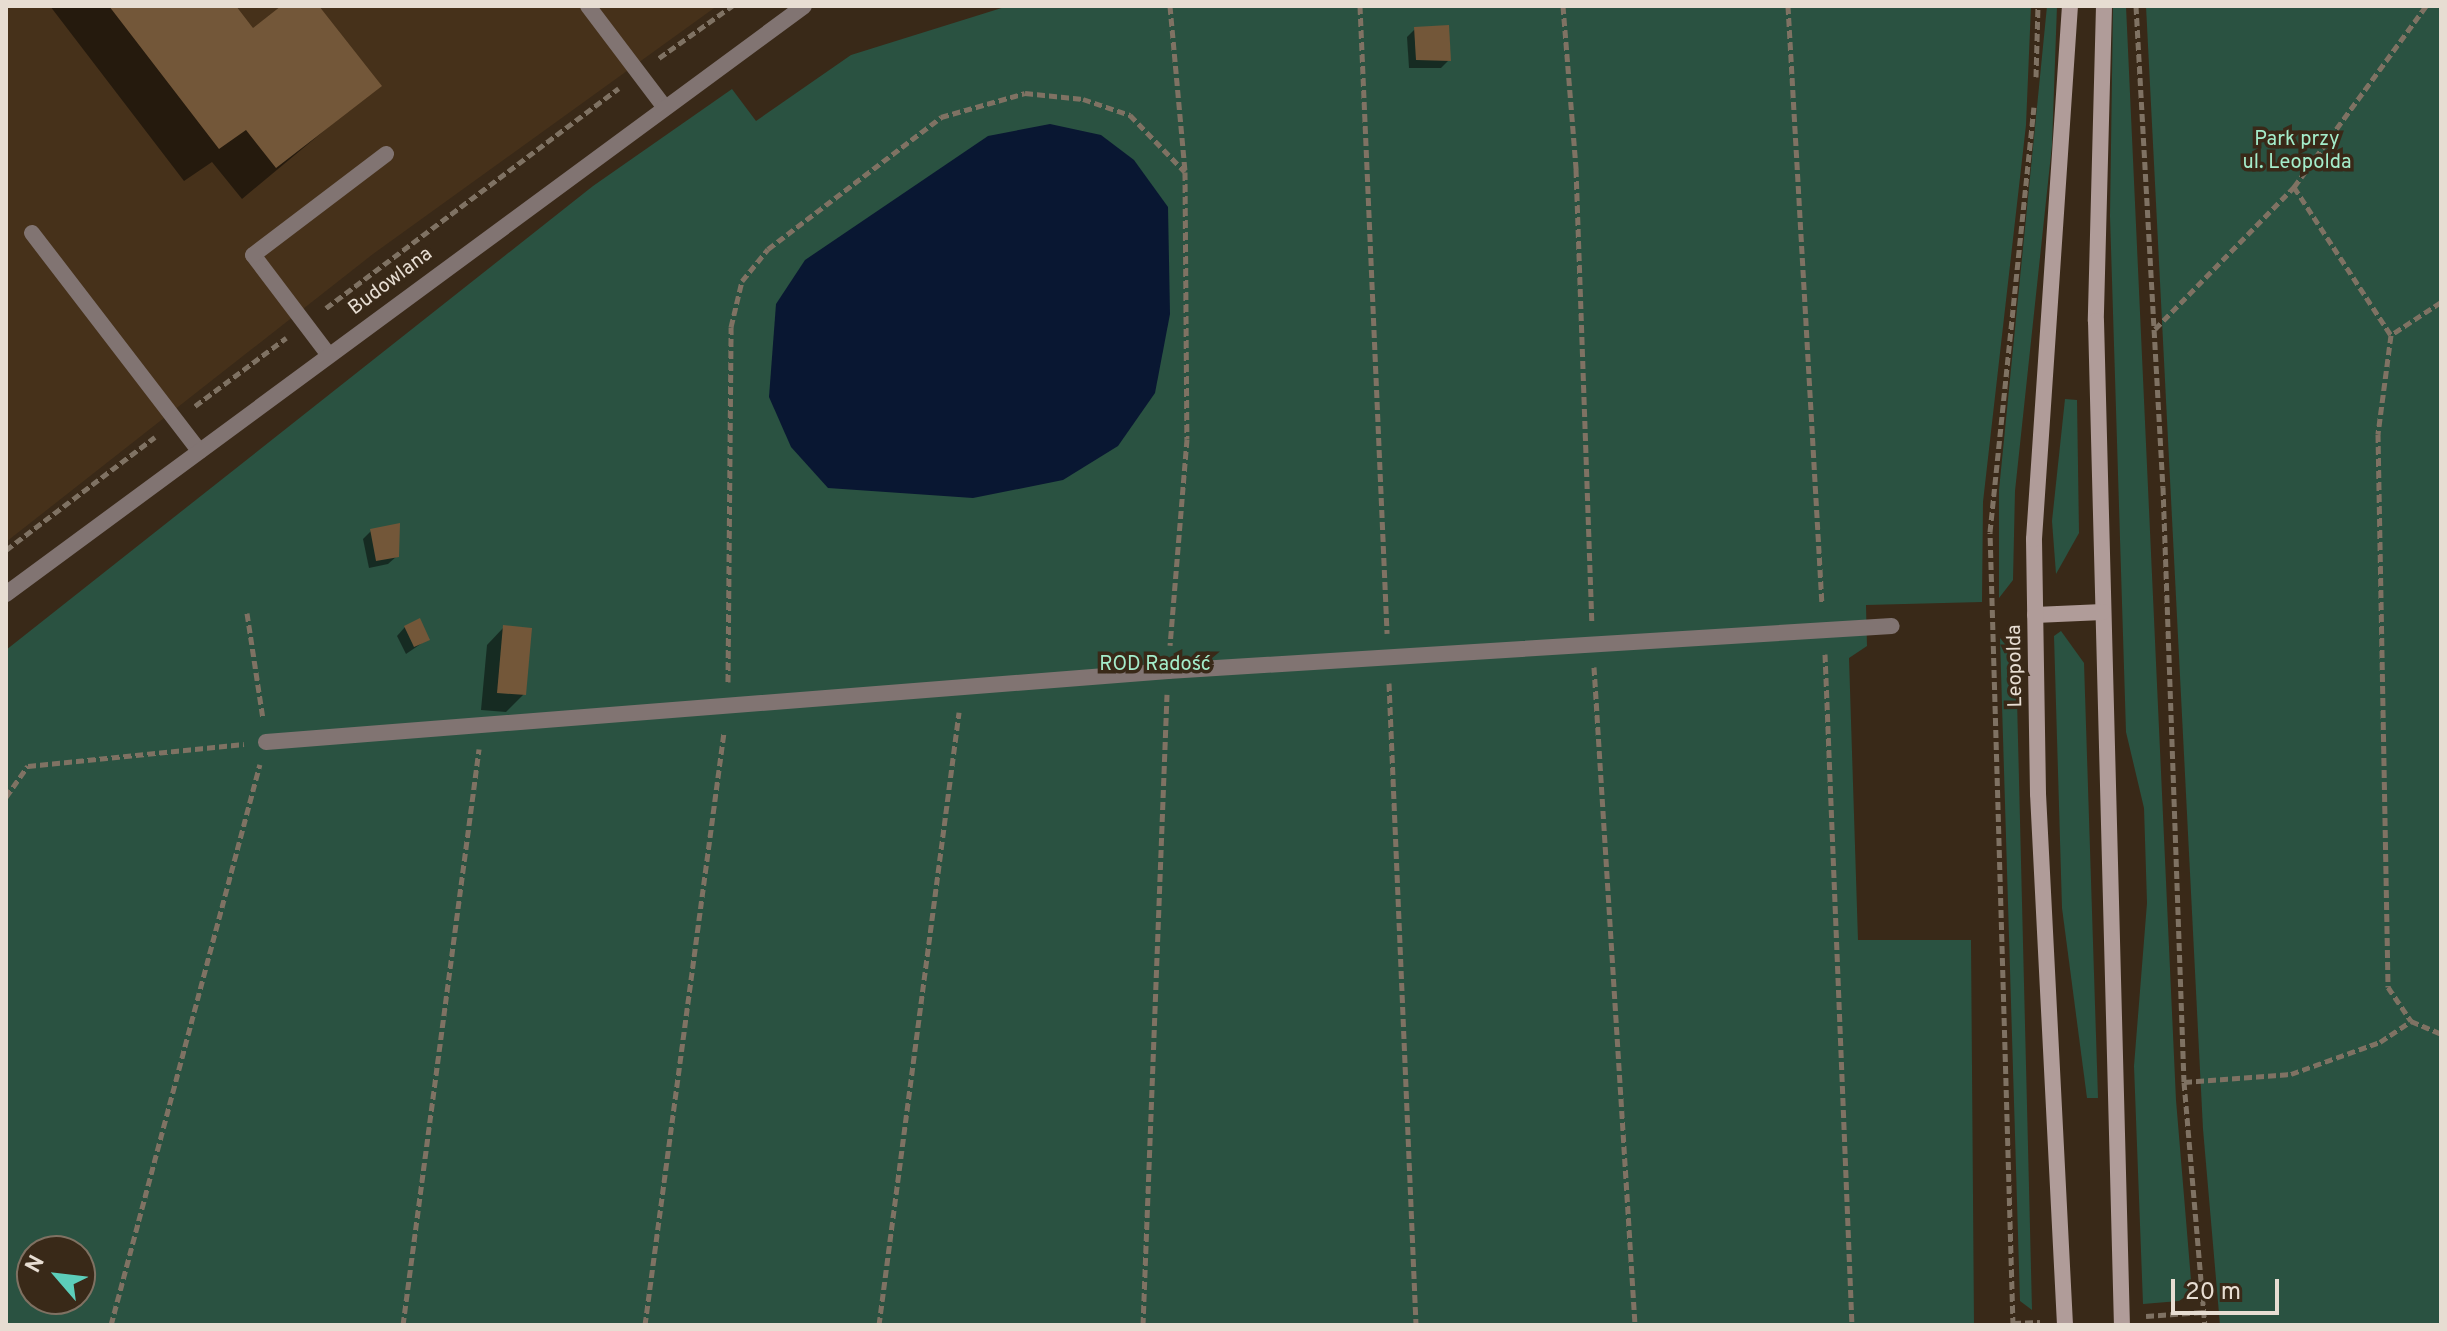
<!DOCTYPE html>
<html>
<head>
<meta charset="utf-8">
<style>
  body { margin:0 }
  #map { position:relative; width:2447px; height:1331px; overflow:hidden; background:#392918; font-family:Overpass,sans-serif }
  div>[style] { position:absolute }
  .built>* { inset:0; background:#46311a }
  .green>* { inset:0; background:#2a5241 }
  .water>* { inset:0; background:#091732 }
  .shadow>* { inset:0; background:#0007 }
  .building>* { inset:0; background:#735739 }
  .path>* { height:5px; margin-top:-2.5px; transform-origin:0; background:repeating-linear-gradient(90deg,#7f7263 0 8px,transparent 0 12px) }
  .lane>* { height:16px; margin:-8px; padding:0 8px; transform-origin:8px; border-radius:8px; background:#817472 }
  .street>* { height:16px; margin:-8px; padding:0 8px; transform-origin:8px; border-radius:8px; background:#817472 }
  .secondary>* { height:16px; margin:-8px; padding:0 8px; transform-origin:8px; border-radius:8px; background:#b09c99 }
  span { translate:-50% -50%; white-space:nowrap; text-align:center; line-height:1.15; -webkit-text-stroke:7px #392918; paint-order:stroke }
  .park-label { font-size:20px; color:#a4edcb }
  .street-label { font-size:20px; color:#e7ddd2 }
  .frame { position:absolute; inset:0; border:8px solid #e7ddd2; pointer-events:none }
  .north { position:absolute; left:16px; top:1235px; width:80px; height:80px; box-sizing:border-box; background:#392918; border:2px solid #7f7162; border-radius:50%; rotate:298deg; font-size:22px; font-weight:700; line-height:32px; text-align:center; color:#e7ddd2 }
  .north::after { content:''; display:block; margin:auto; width:28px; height:36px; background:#5cceba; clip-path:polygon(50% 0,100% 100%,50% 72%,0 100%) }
  .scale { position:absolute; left:2171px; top:1279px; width:108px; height:36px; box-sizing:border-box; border:4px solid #e7ddd2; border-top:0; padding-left:10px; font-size:24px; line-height:28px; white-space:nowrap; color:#e7ddd2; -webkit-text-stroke:6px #392918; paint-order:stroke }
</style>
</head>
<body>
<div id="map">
  <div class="built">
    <div style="clip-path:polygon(6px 6px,717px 6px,373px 254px,6px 542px)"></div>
  </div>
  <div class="green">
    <div style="clip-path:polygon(evenodd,1008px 6px,2031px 6px,2026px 125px,1983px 502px,1982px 602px,1866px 605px,1867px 646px,1849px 658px,1858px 940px,1971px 940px,1974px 1325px,6px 1325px,6px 650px,593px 186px,732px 89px,756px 121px,851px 55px,1008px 6px,32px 1251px,80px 1251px,80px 1299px,32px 1299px,32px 1251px)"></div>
    <div style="clip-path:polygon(2047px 6px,2057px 6px,2052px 145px,2015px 491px,2013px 580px,1999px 598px,1999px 490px)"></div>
    <div style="clip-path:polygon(2113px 6px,2126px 6px,2176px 1100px,2192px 1292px,2179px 1301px,2143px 1304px,2134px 1066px,2147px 903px,2144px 808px,2126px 732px,2110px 216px)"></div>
    <div style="clip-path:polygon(2146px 6px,2441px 6px,2441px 1325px,2220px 1325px,2203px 1129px)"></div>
    <div style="clip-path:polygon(2065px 399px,2077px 400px,2079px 533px,2056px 574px,2052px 521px)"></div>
    <div style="clip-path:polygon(2061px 631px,2084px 663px,2098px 1098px,2087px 1098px,2062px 908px,2054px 636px)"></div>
    <div style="clip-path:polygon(2000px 638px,2016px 658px,2032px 1310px,2020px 1301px)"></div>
  </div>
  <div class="water">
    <div style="clip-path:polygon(1050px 124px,1101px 135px,1134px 160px,1168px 207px,1170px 314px,1155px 393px,1118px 446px,1063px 480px,973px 498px,828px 488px,791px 447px,769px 397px,776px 304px,805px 260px,988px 136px)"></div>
  </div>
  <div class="shadow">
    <div style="clip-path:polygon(50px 6px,234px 6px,253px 31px,284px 6px,317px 6px,379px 85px,242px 199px,212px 162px,184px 181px)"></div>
    <div style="clip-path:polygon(1415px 29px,1449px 60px,1441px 68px,1409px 68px,1407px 37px)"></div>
    <div style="clip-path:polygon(371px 531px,397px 556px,388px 564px,369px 568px,363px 539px)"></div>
    <div style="clip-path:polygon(405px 627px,428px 639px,406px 654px,397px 636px)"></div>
    <div style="clip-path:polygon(504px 627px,524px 694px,506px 712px,481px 710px,487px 645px)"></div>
  </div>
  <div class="building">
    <div style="clip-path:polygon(109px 6px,236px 6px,253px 28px,281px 6px,319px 6px,382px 86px,276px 168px,246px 130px,219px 149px)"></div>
    <div style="clip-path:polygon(1449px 25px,1451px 61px,1416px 60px,1414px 27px)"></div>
    <div style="clip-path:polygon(400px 523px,399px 557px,376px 561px,370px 529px)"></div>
    <div style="clip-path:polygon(420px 618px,430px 640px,414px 647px,404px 626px)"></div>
    <div style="clip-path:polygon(503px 625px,532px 628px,526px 695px,497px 693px)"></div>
  </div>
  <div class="path">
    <div style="left:1170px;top:6px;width:167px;rotate:84.8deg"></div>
    <div style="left:1185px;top:172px;width:267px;rotate:89.6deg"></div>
    <div style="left:1187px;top:439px;width:207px;rotate:94.7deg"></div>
    <div style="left:1360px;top:6px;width:628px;rotate:87.53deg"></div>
    <div style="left:1563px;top:6px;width:164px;rotate:85.4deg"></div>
    <div style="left:1576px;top:169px;width:452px;rotate:88deg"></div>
    <div style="left:1788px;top:6px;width:599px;rotate:86.75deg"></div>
    <div style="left:2136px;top:6px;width:482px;rotate:86.8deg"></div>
    <div style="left:2163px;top:487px;width:595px;rotate:87.98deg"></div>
    <div style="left:2184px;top:1082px;width:244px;rotate:85.1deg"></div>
    <div style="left:659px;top:58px;width:90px;rotate:-35.5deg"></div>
    <div style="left:2036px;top:77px;width:71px;rotate:-88.4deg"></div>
    <div style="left:2294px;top:187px;width:177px;rotate:56.8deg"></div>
    <div style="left:2441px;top:302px;width:60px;rotate:146.6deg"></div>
    <div style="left:2391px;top:335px;width:100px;rotate:97.5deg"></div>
    <div style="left:2378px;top:434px;width:553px;rotate:88.96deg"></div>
    <div style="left:2388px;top:987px;width:41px;rotate:55.9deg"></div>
    <div style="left:2411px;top:1021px;width:33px;rotate:23deg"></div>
    <div style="left:326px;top:308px;width:366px;rotate:-36.9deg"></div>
    <div style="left:2155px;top:329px;width:199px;rotate:-45.6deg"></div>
    <div style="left:2294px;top:187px;width:224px;rotate:-53.9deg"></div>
    <div style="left:195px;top:406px;width:114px;rotate:-36.8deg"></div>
    <div style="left:6px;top:550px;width:187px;rotate:-37.2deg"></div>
    <div style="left:247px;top:613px;width:107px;rotate:81.4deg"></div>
    <div style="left:1825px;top:654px;width:672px;rotate:87.7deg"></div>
    <div style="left:1594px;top:667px;width:659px;rotate:86.43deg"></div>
    <div style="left:728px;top:682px;width:355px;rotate:-89.5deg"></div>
    <div style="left:731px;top:327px;width:47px;rotate:-76.6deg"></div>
    <div style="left:742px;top:281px;width:41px;rotate:-50.9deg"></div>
    <div style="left:768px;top:249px;width:218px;rotate:-37.3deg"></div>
    <div style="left:941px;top:117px;width:87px;rotate:-15.9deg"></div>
    <div style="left:1025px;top:93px;width:58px;rotate:5.9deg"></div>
    <div style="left:1083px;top:99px;width:50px;rotate:18.8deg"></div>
    <div style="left:1130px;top:115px;width:79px;rotate:46deg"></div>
    <div style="left:1389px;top:683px;width:643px;rotate:87.59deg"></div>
    <div style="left:6px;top:797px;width:38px;rotate:-55deg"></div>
    <div style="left:28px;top:766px;width:217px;rotate:-5.8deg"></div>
    <div style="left:2184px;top:1082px;width:107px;rotate:-4.3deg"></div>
    <div style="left:2291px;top:1074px;width:95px;rotate:-19.8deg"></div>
    <div style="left:2380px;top:1042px;width:37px;rotate:-34deg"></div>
    <div style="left:2146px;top:1316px;width:57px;rotate:-4deg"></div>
    <div style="left:2013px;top:1323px;width:27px;rotate:-2deg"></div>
    <div style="left:111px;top:1325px;width:580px;rotate:-75.13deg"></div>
    <div style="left:403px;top:1325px;width:581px;rotate:-82.48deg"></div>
    <div style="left:645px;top:1325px;width:598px;rotate:-82.41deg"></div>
    <div style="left:879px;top:1325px;width:618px;rotate:-82.56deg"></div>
    <div style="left:1143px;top:1325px;width:631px;rotate:-87.82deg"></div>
    <div style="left:2013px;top:1325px;width:793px;rotate:-91.66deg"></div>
    <div style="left:1990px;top:532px;width:427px;rotate:-84.1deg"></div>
  </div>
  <div class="lane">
    <div style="left:588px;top:6px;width:123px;rotate:52.9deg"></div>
    <div style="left:32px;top:233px;width:275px;rotate:52.5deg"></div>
    <div style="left:328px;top:354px;width:124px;rotate:-127.1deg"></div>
    <div style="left:253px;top:255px;width:167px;rotate:-37.2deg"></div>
  </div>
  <div class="street">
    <div style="left:6px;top:594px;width:991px;rotate:-36.38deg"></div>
    <div style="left:266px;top:742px;width:905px;rotate:-4.5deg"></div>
    <div style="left:1168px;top:671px;width:725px;rotate:-3.56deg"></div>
  </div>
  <div class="secondary">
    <div style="left:2104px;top:6px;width:315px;rotate:91.5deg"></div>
    <div style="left:2096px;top:321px;width:1004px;rotate:88.52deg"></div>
    <div style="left:2035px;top:615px;width:68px;rotate:-2.5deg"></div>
    <div style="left:2065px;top:1325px;width:532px;rotate:-92.91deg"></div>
    <div style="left:2038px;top:794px;width:255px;rotate:-90.9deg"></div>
    <div style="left:2034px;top:539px;width:534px;rotate:-86.14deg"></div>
  </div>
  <div class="park-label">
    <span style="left:2297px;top:152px">Park przy<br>ul. Leopolda</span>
    <span style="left:1155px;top:665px">ROD Radość</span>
  </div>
  <div class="street-label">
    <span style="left:391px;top:282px;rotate:-37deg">Budowlana</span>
    <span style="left:2016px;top:666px;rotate:-91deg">Leopolda</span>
  </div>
  <div class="frame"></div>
  <div class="north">N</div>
  <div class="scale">20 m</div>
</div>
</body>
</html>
